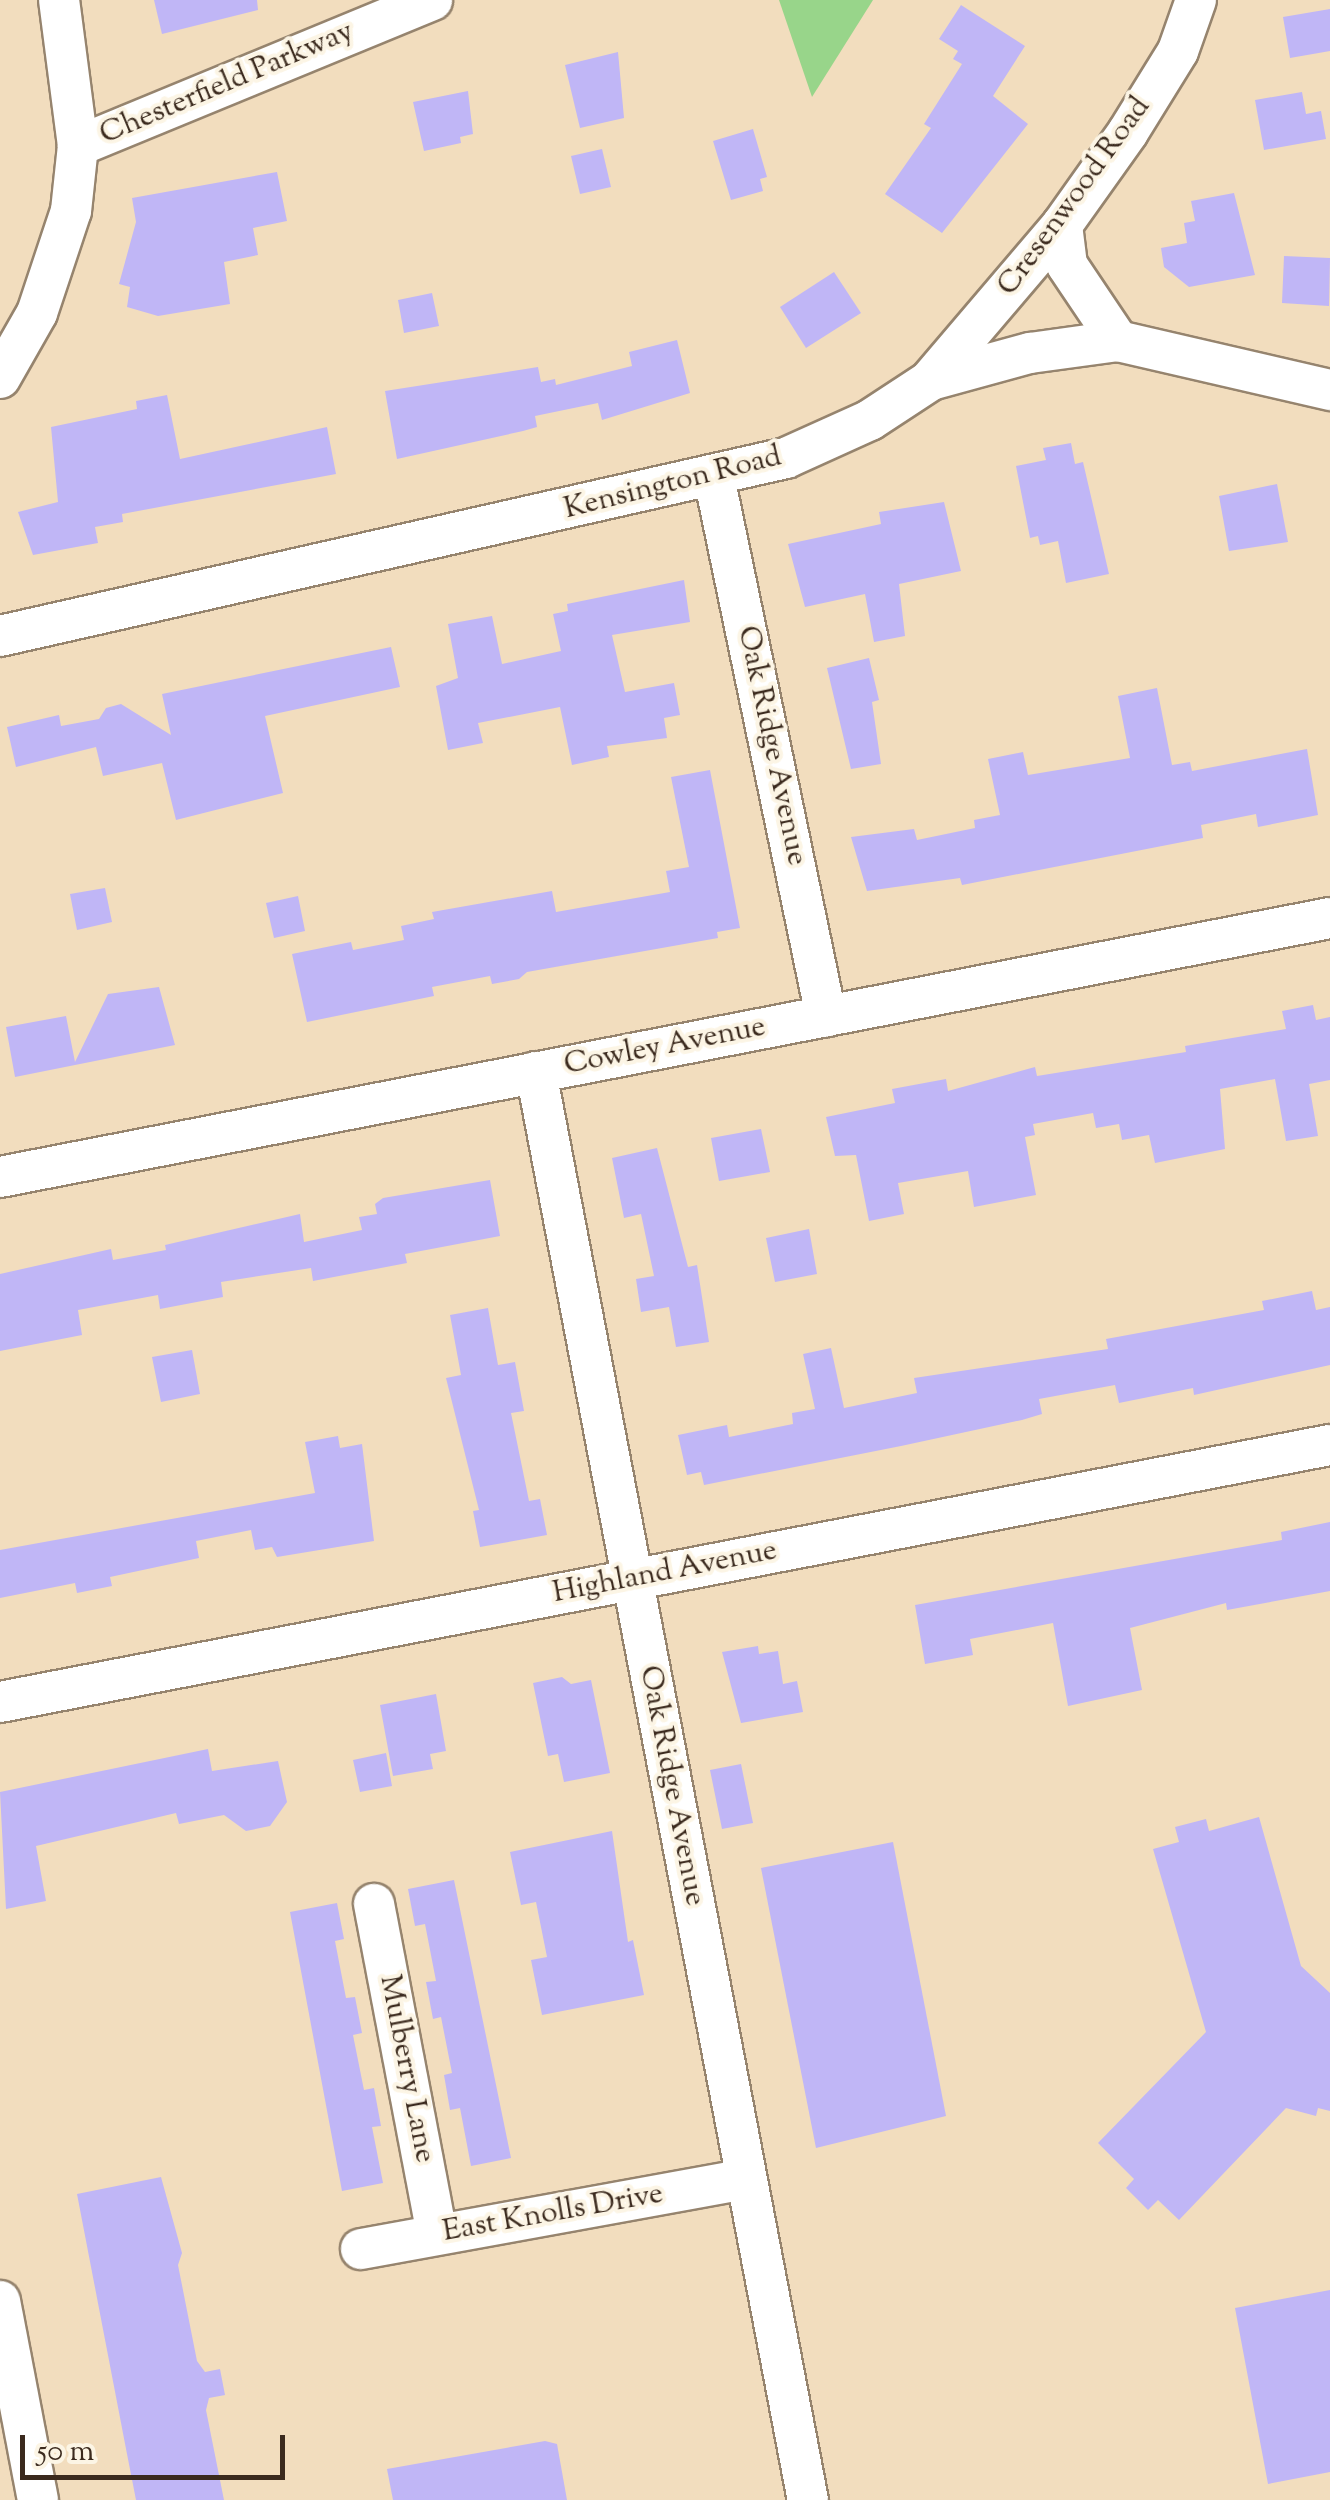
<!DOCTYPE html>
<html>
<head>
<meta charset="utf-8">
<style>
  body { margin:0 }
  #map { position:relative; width:1330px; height:2500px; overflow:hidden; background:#f2ddbe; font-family:"Sorts Mill Goudy",serif }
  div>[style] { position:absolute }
  .green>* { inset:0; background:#98d58a }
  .building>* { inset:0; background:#c0b6f6 }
  .roads { filter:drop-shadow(2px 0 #96846e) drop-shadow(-2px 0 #96846e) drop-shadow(0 2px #96846e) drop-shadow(0 -2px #96846e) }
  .minor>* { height:40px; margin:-20px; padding:0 20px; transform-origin:20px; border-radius:20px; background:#fff }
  span { translate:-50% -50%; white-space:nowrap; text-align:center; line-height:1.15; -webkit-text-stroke:8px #fcf5e5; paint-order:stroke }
  .street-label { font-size:30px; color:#3b2a1e }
  .scale { position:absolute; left:20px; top:2435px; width:265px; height:45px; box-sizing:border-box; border:5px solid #3b2a1e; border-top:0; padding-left:12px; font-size:30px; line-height:35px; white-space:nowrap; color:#3b2a1e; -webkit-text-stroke:8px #fcf5e5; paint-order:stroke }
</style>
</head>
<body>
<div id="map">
  <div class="green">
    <div style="clip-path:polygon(779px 0,873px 0,812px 97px)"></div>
  </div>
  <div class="building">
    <div style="clip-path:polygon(154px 0,257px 0,258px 10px,162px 34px)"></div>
    <div style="clip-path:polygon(961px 5px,1025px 46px,993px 96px,1028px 124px,942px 233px,885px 194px,931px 128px,924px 124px,962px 64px,953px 59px,958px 51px,939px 39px)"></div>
    <div style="clip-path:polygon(1330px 9px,1330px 51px,1290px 58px,1283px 17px)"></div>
    <div style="clip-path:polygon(618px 52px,624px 118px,580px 128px,565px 65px)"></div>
    <div style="clip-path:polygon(468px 91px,473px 134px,460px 137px,461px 143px,424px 151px,413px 102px)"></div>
    <div style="clip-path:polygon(1302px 92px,1306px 114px,1321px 111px,1326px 139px,1264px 150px,1255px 100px)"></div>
    <div style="clip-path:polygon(753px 129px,767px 177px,760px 179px,763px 191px,731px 200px,713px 141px)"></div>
    <div style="clip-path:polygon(602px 149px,611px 187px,580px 194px,571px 156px)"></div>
    <div style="clip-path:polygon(277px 172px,287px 221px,253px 228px,258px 255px,224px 262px,230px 304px,158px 316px,127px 307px,130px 287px,119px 284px,136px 222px,132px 198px)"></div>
    <div style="clip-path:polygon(1234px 193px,1255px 275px,1189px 287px,1164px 267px,1161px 248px,1187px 243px,1184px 223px,1195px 221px,1191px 201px)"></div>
    <div style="clip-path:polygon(1284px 256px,1330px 258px,1329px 306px,1282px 303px)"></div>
    <div style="clip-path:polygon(834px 272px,861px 313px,806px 348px,780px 307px)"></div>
    <div style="clip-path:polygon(432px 293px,439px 326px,404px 333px,398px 300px)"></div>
    <div style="clip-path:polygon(677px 340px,690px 393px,602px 420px,598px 403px,535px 416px,537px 427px,523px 431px,397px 459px,385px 391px,538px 367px,541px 382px,555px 379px,556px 385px,632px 366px,629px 352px)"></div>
    <div style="clip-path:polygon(167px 395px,180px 459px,327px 427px,336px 474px,122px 514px,123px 522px,95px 527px,98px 543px,33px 555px,18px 512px,58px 502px,51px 427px,137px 409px,136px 401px)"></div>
    <div style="clip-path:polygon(1071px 443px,1075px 464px,1083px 462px,1109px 574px,1066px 583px,1058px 541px,1040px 545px,1038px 536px,1030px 538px,1016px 466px,1046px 460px,1043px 448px)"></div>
    <div style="clip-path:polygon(1277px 484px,1288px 542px,1229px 551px,1219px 496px)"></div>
    <div style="clip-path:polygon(944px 502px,961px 571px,899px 584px,905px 636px,874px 642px,865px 594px,805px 607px,788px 544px,881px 524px,879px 512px)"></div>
    <div style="clip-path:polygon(684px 580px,690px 622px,612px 635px,625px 692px,674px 683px,680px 715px,664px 718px,667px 738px,607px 746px,609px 757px,572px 765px,560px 707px,478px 723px,483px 743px,448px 750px,436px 686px,458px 678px,448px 624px,492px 616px,502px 664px,561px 651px,553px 614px,568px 611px,567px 604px)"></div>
    <div style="clip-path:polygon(391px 647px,400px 687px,265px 716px,283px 793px,176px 820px,162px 763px,103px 776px,96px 747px,16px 767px,7px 727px,59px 715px,61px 726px,99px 719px,106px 708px,121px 704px,171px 735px,162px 694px)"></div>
    <div style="clip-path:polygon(869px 658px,879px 700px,872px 702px,881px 764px,851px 769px,827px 668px)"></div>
    <div style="clip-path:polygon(1157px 688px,1172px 765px,1190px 762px,1192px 771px,1307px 749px,1318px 815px,1258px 827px,1256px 814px,1201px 825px,1203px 838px,962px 885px,960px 878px,867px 891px,851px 837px,914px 829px,917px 840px,975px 828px,974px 820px,1000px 815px,988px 759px,1023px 752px,1028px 775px,1130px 758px,1118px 696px)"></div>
    <div style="clip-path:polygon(710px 770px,740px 928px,717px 932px,718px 938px,527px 972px,519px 979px,492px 984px,490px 976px,432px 987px,434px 996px,307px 1022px,292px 954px,351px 942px,353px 950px,404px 940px,401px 926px,434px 919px,432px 912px,552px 891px,556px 912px,670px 892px,666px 871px,689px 867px,671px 777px)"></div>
    <div style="clip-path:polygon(105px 888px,112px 922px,77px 930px,70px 894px)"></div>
    <div style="clip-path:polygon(298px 896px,305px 931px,274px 938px,266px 903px)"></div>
    <div style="clip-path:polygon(159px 987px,175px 1045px,15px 1077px,6px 1027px,66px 1016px,75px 1062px,108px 994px)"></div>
    <div style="clip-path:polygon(1313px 1005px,1316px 1020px,1330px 1017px,1330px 1080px,1309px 1084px,1318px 1136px,1286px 1141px,1275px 1079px,1220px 1089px,1225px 1149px,1155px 1163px,1149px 1135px,1122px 1140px,1119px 1124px,1096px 1128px,1093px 1113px,1033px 1124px,1035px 1135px,1025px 1137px,1036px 1195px,974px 1207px,968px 1171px,898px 1183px,904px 1214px,869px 1221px,856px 1155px,835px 1156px,826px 1117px,895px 1103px,892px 1089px,946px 1079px,948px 1091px,1035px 1067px,1037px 1076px,1186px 1052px,1185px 1046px,1286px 1029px,1282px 1011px)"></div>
    <div style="clip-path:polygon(761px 1129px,770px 1172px,719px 1181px,711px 1138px)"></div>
    <div style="clip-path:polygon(657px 1148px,688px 1267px,697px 1265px,709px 1342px,676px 1347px,669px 1307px,641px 1312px,636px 1279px,654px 1276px,641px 1214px,624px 1218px,612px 1158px)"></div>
    <div style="clip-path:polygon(490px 1180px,500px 1236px,405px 1254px,407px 1263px,313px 1281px,311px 1268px,221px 1282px,223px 1297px,160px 1309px,158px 1295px,78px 1310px,82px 1335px,0 1351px,0 1274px,111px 1249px,113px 1260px,166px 1250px,165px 1245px,300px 1214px,304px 1242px,362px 1230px,359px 1217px,377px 1214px,375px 1204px,383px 1198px)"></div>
    <div style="clip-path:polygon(809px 1229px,817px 1274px,775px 1282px,766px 1238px)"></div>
    <div style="clip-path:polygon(1312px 1291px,1316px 1310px,1330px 1307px,1330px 1365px,1194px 1395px,1193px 1388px,1119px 1403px,1115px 1385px,1039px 1399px,1042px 1414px,1022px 1420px,901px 1446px,704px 1485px,701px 1472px,687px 1475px,678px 1435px,727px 1425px,729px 1437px,793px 1424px,792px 1413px,815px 1409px,803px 1354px,831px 1348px,844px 1408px,917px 1393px,914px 1378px,1108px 1349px,1106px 1339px,1264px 1310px,1262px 1301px)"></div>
    <div style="clip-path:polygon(488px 1308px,498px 1365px,515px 1362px,524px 1411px,511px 1413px,529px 1501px,540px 1499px,547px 1535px,480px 1547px,473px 1511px,479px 1510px,446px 1378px,461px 1375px,450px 1315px)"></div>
    <div style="clip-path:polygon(192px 1350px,200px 1394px,161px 1402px,152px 1357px)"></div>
    <div style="clip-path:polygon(338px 1436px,340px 1448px,362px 1444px,374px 1541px,277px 1557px,272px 1547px,255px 1550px,251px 1530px,196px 1541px,199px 1558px,110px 1577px,112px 1586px,77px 1593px,75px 1583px,0 1598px,0 1550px,315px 1493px,305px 1442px)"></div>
    <div style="clip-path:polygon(1330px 1522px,1330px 1591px,1227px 1610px,1226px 1603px,1130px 1628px,1142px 1690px,1068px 1706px,1053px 1623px,970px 1639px,973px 1655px,925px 1664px,915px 1605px,1282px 1540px,1281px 1532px)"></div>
    <div style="clip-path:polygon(758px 1646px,759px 1654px,778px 1651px,783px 1684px,797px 1681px,803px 1712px,741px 1723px,722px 1652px)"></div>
    <div style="clip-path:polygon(562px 1677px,571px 1684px,591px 1680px,610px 1773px,564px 1782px,558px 1754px,548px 1756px,533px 1683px)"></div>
    <div style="clip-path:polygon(436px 1694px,446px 1751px,430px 1754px,433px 1769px,393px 1776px,380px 1705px)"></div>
    <div style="clip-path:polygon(208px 1749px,212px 1771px,278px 1761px,287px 1802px,270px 1826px,246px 1831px,224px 1815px,179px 1824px,176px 1813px,36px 1846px,46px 1901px,6px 1909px,0 1792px)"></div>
    <div style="clip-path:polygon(386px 1753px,392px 1786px,360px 1792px,353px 1760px)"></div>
    <div style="clip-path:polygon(741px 1764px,753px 1823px,722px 1829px,710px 1770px)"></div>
    <div style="clip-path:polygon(1259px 1817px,1301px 1966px,1330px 1993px,1330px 2111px,1318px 2108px,1316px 2116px,1286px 2108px,1179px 2220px,1158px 2200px,1148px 2210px,1126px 2188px,1134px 2179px,1098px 2143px,1206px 2032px,1153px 1849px,1179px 1842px,1175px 1827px,1206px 1819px,1209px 1831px)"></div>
    <div style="clip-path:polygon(612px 1831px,628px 1942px,633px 1940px,644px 1995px,542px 2015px,531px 1960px,547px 1957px,536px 1902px,521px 1905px,510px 1852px)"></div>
    <div style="clip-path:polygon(893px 1842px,946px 2116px,816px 2148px,761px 1868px)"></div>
    <div style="clip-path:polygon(454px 1880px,511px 2158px,471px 2166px,460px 2108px,450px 2110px,444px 2075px,452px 2073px,441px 2017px,433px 2019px,426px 1982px,436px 1981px,425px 1924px,415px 1926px,408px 1889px)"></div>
    <div style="clip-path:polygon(337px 1903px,344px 1939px,335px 1941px,346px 1998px,355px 1997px,362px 2033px,353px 2035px,364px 2090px,374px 2088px,381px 2126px,372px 2127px,383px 2183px,342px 2191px,290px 1912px)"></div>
    <div style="clip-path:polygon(161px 2177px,182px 2253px,178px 2265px,197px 2361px,205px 2372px,220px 2369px,225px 2395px,209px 2398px,206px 2410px,224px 2500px,136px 2500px,127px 2454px,77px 2194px)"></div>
    <div style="clip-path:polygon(1330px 2290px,1330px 2472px,1268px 2484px,1235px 2308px)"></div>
    <div style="clip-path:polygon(545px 2441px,557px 2444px,567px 2500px,393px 2500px,387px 2469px)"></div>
  </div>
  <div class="roads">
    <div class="minor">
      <div style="left:78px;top:146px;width:383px;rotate:-22.4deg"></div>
      <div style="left:1062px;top:225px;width:40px;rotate:82.9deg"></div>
      <div style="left:1067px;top:265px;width:92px;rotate:56.1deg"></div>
      <div style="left:0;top:378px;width:75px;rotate:-60.4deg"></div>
      <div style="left:37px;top:313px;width:108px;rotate:-71.6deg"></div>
      <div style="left:71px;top:211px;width:65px;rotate:-83.9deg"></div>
      <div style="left:78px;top:146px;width:147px;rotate:-97.4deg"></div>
      <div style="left:931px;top:379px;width:202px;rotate:-49.6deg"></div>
      <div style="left:1062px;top:225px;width:114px;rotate:-54.6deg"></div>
      <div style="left:1128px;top:132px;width:95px;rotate:-58.3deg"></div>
      <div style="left:1178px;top:51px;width:54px;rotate:-70.6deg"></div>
      <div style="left:714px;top:477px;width:551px;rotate:78.26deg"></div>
      <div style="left:0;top:636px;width:806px;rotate:-12.76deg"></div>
      <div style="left:786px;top:458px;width:92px;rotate:-24.3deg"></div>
      <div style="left:870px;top:420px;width:73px;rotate:-33.3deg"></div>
      <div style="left:931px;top:380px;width:103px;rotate:-15.3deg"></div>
      <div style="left:1030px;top:353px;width:89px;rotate:-7.8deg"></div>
      <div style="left:1118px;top:341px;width:218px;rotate:13deg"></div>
      <div style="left:536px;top:1072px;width:1454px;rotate:79.22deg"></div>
      <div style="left:0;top:1177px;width:1355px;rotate:-11.02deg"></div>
      <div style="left:0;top:1702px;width:1355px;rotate:-10.94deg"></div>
      <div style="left:374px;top:1904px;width:336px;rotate:79.2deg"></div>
      <div style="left:361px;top:2249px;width:390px;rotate:-10.3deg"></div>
      <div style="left:0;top:2301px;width:203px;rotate:79.2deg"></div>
    </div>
  </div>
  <div class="street-label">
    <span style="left:227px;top:84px;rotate:-23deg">Chesterfield Parkway</span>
    <span style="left:1075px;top:197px;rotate:-54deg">Cresenwood Road</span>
    <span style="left:673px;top:484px;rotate:-14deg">Kensington Road</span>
    <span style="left:771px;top:746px;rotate:78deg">Oak Ridge Avenue</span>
    <span style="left:665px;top:1047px;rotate:-11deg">Cowley Avenue</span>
    <span style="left:665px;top:1573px;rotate:-11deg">Highland Avenue</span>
    <span style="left:671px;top:1786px;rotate:79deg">Oak Ridge Avenue</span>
    <span style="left:406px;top:2069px;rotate:79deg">Mulberry Lane</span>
    <span style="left:553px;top:2214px;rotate:-10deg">East Knolls Drive</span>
  </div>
  <div class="scale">50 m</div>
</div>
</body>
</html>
